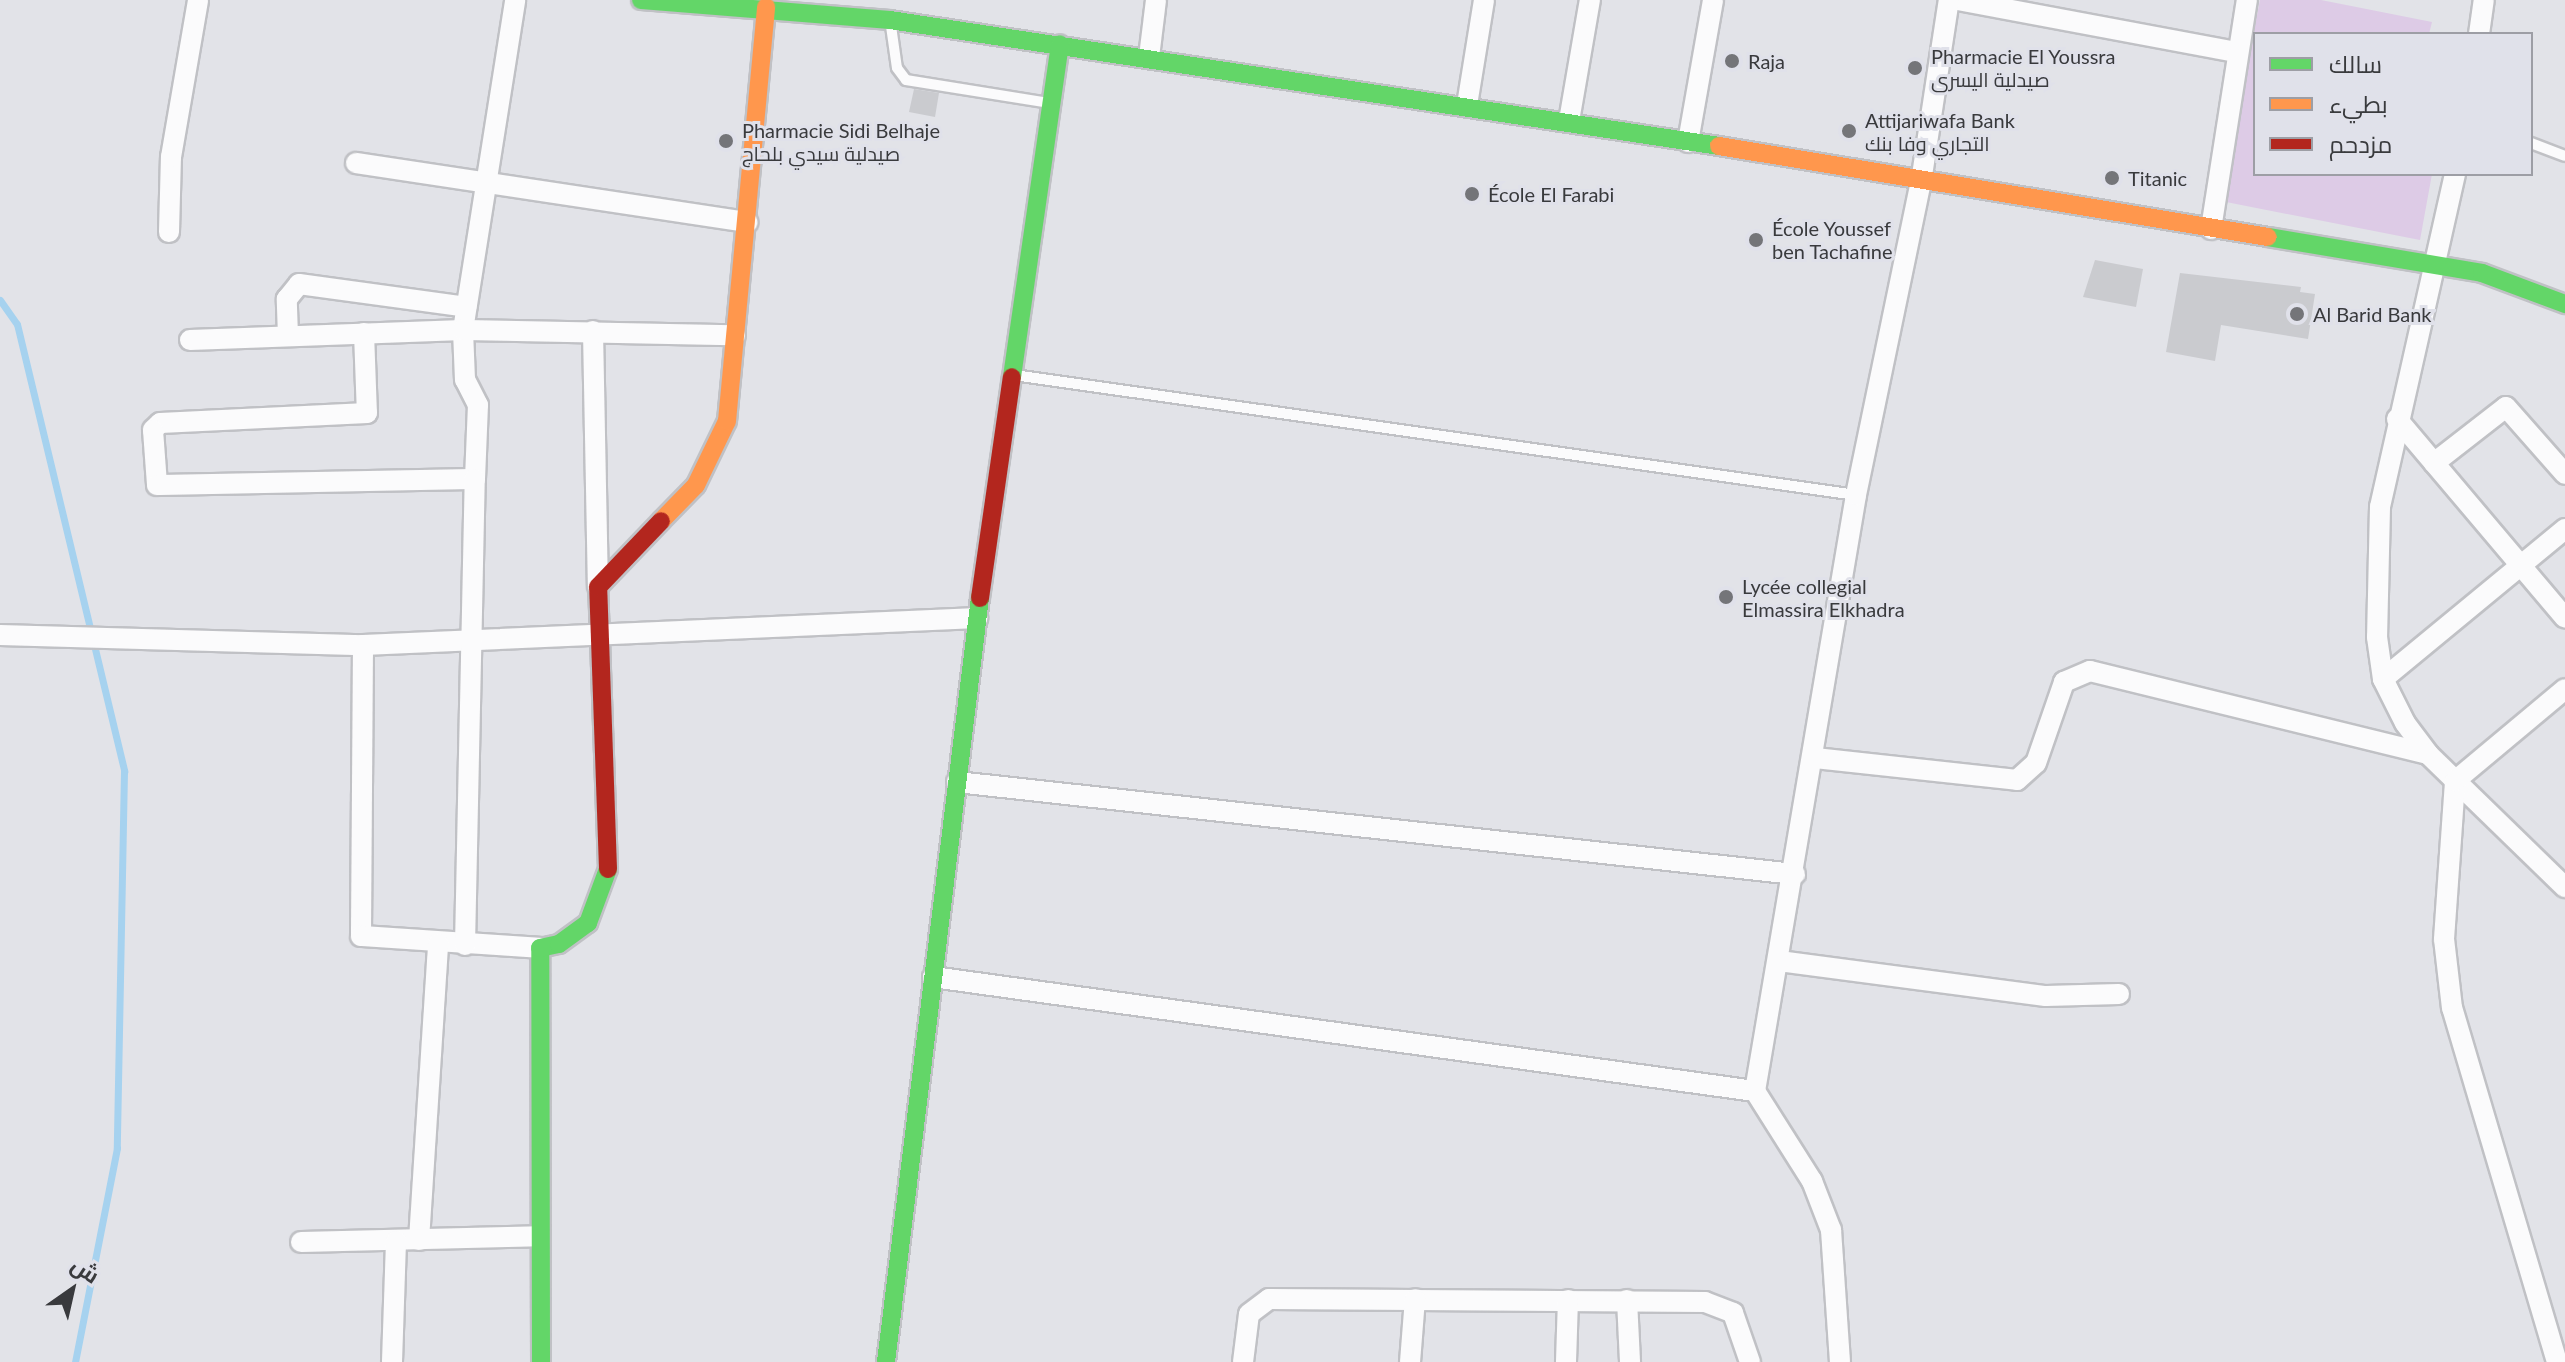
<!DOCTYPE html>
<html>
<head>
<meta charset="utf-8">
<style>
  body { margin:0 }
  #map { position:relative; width:2565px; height:1362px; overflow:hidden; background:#e2e3e8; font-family:Lato,Cairo,sans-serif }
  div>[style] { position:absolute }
  .green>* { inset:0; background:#ddcbe6 }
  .stream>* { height:7px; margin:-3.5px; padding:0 3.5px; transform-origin:3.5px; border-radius:3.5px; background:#a6d2ef }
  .building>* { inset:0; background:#cacbcf }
  .roads { filter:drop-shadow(2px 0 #c0c1c5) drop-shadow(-2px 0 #c0c1c5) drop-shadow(0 2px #c0c1c5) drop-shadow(0 -2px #c0c1c5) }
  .lane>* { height:10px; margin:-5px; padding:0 5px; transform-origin:5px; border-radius:5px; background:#fbfbfc }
  .street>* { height:20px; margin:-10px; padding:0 10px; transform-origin:10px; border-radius:10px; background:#fbfbfc }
  .fast>* { height:18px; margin:-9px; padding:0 9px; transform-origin:9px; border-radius:9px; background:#63d668 }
  .slow>* { height:18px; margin:-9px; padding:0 9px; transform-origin:9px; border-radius:9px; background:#ff974d }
  .jam>* { height:18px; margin:-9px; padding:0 9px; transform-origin:9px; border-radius:9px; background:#b3261e }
  .dots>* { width:22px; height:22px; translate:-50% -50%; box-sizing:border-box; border:4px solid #e0e1ea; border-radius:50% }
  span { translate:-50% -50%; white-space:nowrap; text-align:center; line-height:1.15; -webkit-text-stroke:6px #e0e1ea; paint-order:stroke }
  .poi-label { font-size:20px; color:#393a3d }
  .left { translate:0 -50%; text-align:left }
  .legend { position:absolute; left:2253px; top:32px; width:280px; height:144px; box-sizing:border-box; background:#e0e1ea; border:2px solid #9d9ea5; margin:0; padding:10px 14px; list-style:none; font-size:24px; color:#393a3d }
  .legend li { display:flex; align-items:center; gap:16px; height:40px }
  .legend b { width:40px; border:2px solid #9d9ea5 }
  .north { position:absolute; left:32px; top:1250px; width:80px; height:80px; -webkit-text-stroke:6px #e0e1ea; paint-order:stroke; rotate:34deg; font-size:22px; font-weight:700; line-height:32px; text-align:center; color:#393a3d }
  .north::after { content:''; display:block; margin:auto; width:28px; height:36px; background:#393a3d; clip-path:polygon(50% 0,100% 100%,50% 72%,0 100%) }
</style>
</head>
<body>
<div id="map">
  <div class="green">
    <div style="clip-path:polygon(2260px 0,2321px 0,2432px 22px,2429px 34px,2255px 34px,2255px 174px,2432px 174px,2420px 240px,2221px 201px)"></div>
  </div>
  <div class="stream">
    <div style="left:0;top:300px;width:29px;rotate:55deg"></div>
    <div style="left:17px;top:324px;width:460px;rotate:76.5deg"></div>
    <div style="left:124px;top:771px;width:377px;rotate:91.1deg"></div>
    <div style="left:117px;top:1148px;width:218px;rotate:101.1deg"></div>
  </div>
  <div class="building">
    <div style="clip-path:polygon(914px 89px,939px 93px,935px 117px,909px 112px)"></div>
    <div style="clip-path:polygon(2095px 260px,2143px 269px,2136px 307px,2083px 297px)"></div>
    <div style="clip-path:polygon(2180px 273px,2301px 287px,2300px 292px,2315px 294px,2308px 339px,2221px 325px,2215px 361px,2166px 352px)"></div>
  </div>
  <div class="roads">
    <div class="lane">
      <div style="left:891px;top:26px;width:42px;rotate:81.9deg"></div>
      <div style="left:897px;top:68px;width:15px;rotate:53deg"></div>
      <div style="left:906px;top:80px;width:146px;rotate:9.1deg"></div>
      <div style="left:2531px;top:143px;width:36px;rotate:21deg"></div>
      <div style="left:1014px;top:375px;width:851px;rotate:8.11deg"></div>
    </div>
    <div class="street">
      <div style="left:1958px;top:0;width:283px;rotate:10.6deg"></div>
      <div style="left:2479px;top:34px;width:34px;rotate:-82deg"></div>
      <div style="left:1149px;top:57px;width:57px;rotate:-83deg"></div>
      <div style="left:1467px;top:105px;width:106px;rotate:-80.8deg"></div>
      <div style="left:1569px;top:121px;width:123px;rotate:-80.2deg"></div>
      <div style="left:1688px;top:142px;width:144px;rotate:-80deg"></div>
      <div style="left:356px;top:163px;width:396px;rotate:8.6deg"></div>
      <div style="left:2455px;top:174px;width:341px;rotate:102.7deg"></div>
      <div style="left:2380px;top:507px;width:130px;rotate:91.3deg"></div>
      <div style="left:2377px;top:637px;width:42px;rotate:81.9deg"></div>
      <div style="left:2383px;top:679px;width:49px;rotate:63.4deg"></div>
      <div style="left:2405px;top:723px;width:39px;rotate:53deg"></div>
      <div style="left:2428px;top:754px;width:191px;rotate:44.2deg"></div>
      <div style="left:2211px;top:229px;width:232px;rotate:-81.1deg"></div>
      <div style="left:169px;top:232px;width:75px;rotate:-88.5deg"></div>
      <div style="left:171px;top:157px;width:159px;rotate:-80.2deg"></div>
      <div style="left:593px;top:331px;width:256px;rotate:88.9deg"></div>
      <div style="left:364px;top:333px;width:80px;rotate:87.9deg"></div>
      <div style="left:367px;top:413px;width:207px;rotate:177.2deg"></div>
      <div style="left:160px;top:423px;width:10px;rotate:135deg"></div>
      <div style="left:153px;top:430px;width:55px;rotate:85.8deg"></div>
      <div style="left:157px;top:485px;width:318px;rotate:-1.1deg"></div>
      <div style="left:475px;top:479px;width:74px;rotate:-87.7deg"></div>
      <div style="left:478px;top:405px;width:28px;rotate:-117deg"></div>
      <div style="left:465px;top:380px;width:50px;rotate:-92.3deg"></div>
      <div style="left:463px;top:330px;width:334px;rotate:-81deg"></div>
      <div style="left:288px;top:336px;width:37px;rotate:-92deg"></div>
      <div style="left:287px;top:299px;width:19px;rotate:-51deg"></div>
      <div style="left:299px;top:284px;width:169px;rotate:7.8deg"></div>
      <div style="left:190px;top:340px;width:273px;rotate:-2.1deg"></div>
      <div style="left:463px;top:330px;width:272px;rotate:1.1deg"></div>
      <div style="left:2397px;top:419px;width:260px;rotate:49.8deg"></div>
      <div style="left:2434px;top:463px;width:91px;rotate:-37.9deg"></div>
      <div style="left:2506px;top:407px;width:89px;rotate:48.6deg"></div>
      <div style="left:0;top:635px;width:363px;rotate:1.6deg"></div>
      <div style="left:363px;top:645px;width:615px;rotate:-2.52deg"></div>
      <div style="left:363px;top:645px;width:291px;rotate:90.4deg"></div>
      <div style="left:361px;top:936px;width:179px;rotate:3.8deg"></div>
      <div style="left:2383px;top:679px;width:236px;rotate:-39.5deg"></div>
      <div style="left:1815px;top:758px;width:203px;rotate:6.2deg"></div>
      <div style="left:2017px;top:780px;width:25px;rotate:-42deg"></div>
      <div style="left:2036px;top:763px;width:86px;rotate:-70.9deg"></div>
      <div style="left:2064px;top:682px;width:28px;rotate:-23deg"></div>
      <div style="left:2090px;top:671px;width:348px;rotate:13.8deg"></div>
      <div style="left:957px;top:782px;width:843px;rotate:6.27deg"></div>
      <div style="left:465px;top:945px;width:466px;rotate:-88.8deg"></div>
      <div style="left:1779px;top:961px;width:269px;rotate:7.5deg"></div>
      <div style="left:2046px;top:996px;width:73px;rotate:-1.6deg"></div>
      <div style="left:933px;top:977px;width:830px;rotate:7.9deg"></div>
      <div style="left:1755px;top:1091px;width:107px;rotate:57.7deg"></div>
      <div style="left:1812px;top:1181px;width:53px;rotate:68.8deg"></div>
      <div style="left:1831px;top:1230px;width:132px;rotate:86.1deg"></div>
      <div style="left:1755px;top:1091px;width:604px;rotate:-80.38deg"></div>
      <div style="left:1856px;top:495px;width:320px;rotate:-78.3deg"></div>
      <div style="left:1921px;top:182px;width:184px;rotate:-81.3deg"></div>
      <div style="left:419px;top:1240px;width:297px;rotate:-86.3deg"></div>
      <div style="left:301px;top:1242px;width:238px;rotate:-1.4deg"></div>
      <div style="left:1627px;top:1300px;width:62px;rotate:87.2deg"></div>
      <div style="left:392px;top:1362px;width:121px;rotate:-88.1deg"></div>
      <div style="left:1243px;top:1362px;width:48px;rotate:-82.9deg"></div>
      <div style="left:1249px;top:1314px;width:25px;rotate:-37deg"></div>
      <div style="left:1269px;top:1299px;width:436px;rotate:0.4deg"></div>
      <div style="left:1705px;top:1302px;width:30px;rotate:21deg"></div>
      <div style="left:1733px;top:1313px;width:52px;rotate:70.9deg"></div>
      <div style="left:1410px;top:1362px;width:63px;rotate:-85.5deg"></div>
      <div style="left:1566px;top:1362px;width:62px;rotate:-88.2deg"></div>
      <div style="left:2557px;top:1362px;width:369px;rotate:-106.5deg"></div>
      <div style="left:2452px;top:1008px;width:69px;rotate:-96.6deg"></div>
      <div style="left:2444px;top:939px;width:158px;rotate:-86deg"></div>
      <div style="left:2455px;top:781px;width:143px;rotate:-39.9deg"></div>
    </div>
    <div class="fast">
      <div style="left:641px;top:0;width:250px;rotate:4.6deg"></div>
      <div style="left:890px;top:20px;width:839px;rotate:8.64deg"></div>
      <div style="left:2268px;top:237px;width:217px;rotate:9.5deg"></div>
      <div style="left:2482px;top:273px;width:89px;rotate:20.5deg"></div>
      <div style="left:1012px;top:377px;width:336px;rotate:-81.8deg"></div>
      <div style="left:541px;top:1362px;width:414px;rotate:-90.1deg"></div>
      <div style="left:540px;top:948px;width:19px;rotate:-12deg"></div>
      <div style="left:559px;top:944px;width:36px;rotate:-36deg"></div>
      <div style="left:588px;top:923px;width:58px;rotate:-69.7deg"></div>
      <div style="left:886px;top:1362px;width:770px;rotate:-82.99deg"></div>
    </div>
    <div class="slow">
      <div style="left:1719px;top:146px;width:556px;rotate:9.41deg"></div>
      <div style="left:661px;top:521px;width:50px;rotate:-45.8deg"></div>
      <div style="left:696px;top:485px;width:71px;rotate:-64.2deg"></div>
      <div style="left:727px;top:421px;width:416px;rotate:-84.6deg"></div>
    </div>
    <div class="jam">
      <div style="left:980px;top:598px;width:223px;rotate:-81.8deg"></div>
      <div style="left:608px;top:869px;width:282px;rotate:-92deg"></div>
      <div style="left:598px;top:587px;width:91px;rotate:-46.3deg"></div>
    </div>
  </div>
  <div class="dots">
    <div style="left:1732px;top:61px;background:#747579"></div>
    <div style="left:1915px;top:68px;background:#747579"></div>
    <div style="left:1849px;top:131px;background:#747579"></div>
    <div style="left:726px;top:141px;background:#747579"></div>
    <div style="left:2112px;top:178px;background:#747579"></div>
    <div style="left:1472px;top:194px;background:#747579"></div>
    <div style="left:1756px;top:240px;background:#747579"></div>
    <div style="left:2297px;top:314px;background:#747579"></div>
    <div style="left:1726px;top:597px;background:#747579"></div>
  </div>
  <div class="poi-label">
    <span class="left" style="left:1931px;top:68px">Pharmacie El Youssra<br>صيدلية اليسرى</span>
    <span class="left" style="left:1748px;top:61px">Raja</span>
    <span class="left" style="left:1865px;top:132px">Attijariwafa Bank<br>التجاري وفا بنك</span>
    <span class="left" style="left:742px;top:142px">Pharmacie Sidi Belhaje<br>صيدلية سيدي بلحاج</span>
    <span class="left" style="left:2128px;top:178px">Titanic</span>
    <span class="left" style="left:1488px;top:194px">École El Farabi</span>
    <span class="left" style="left:1772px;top:240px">École Youssef<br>ben Tachafine</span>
    <span class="left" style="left:2313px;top:314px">Al Barid Bank</span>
    <span class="left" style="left:1742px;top:598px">Lycée collegial<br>Elmassira Elkhadra</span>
  </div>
  <ul class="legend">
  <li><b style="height:10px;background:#63d668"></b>سالك</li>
  <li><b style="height:10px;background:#ff974d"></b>بطيء</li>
  <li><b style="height:10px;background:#b3261e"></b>مزدحم</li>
  </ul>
  <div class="north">ش</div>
</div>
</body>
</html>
